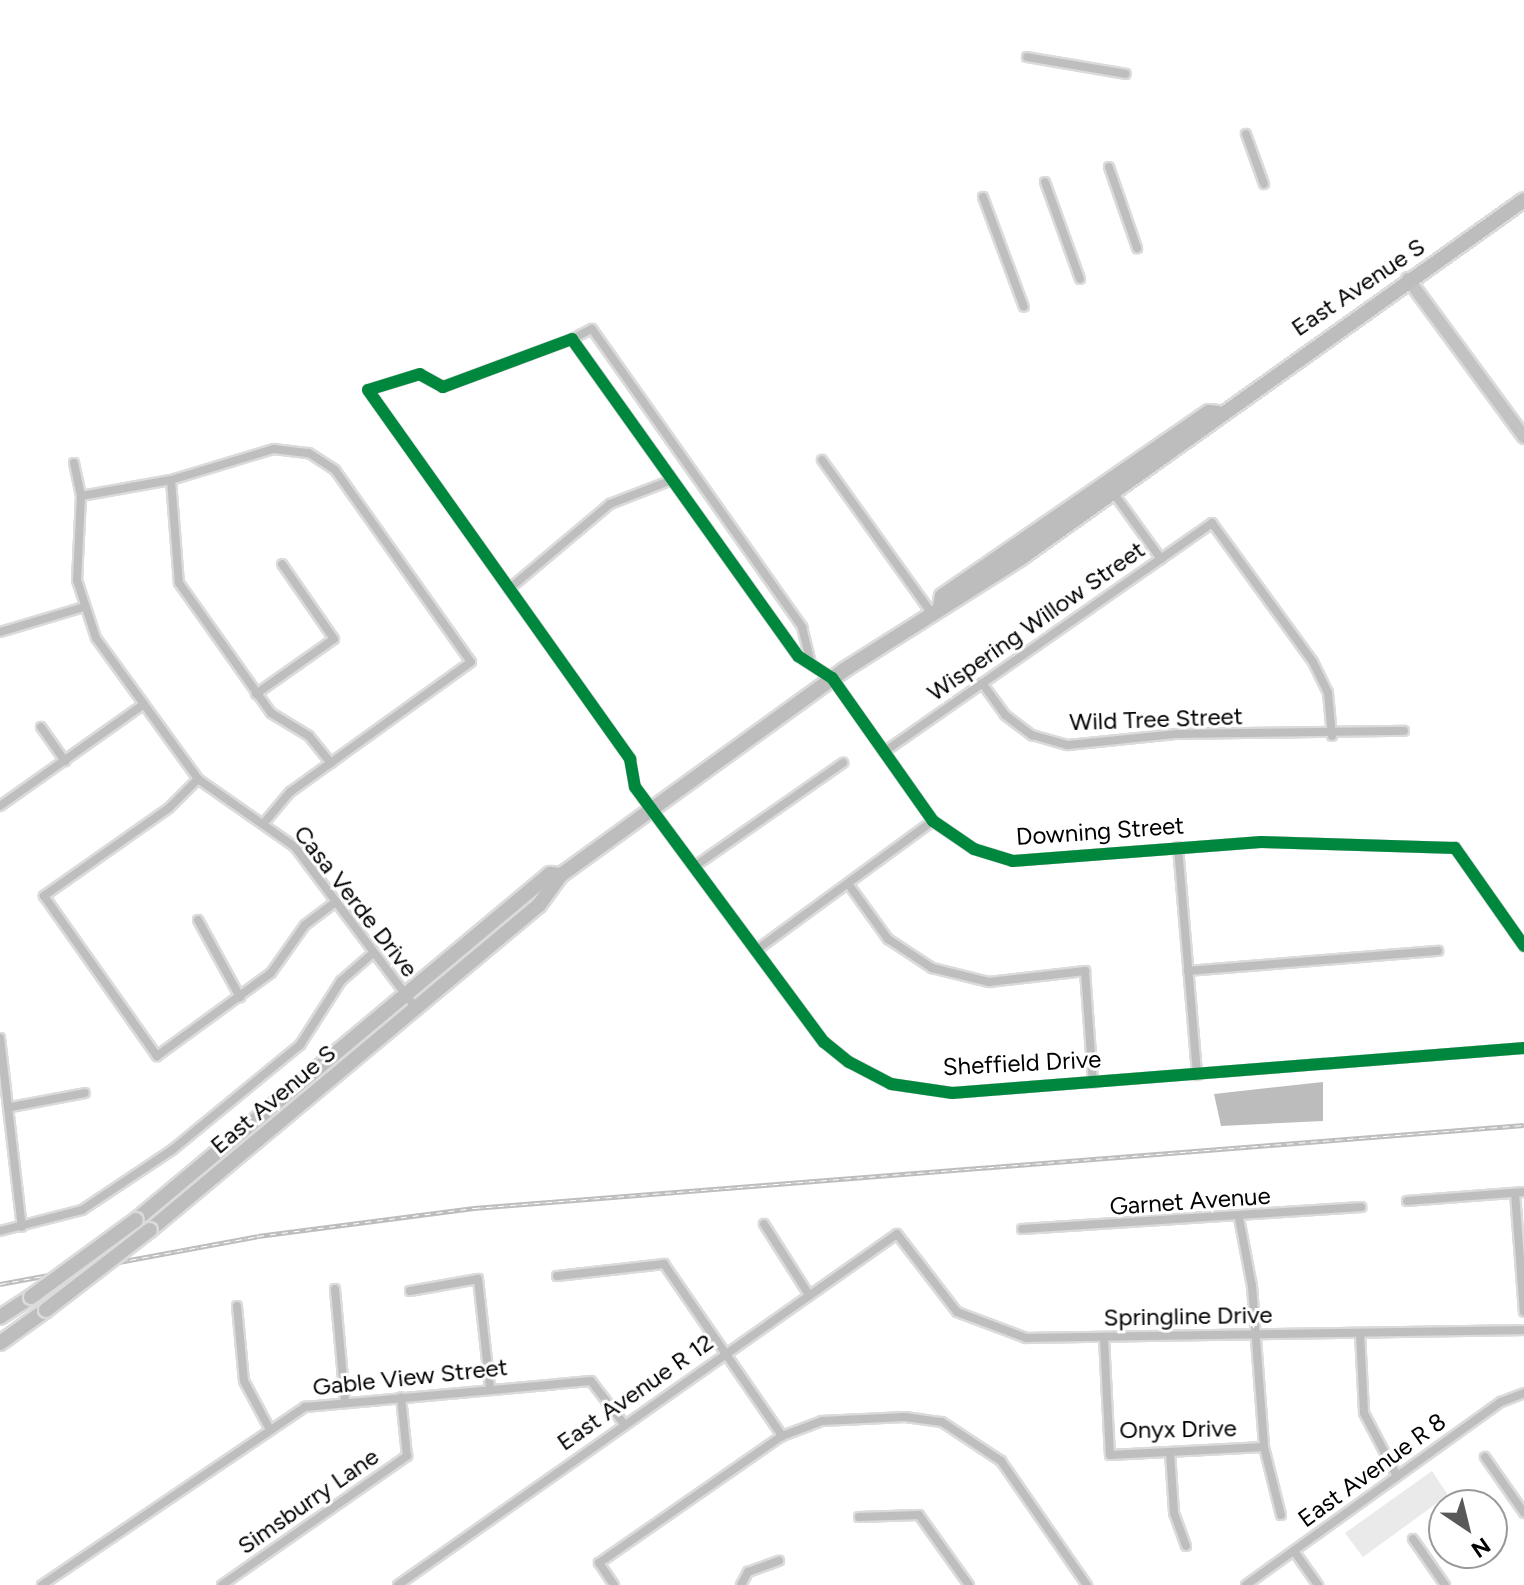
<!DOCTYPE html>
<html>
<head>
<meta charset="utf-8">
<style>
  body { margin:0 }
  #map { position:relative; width:1524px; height:1585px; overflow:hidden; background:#fff; font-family:Figtree,sans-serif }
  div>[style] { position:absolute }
  .green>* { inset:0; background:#eaeaea }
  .water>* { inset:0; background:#bcbcbc }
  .roads { filter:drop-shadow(2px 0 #dbdbdb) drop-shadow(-2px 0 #dbdbdb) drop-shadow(0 2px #dbdbdb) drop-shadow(0 -2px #dbdbdb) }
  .minor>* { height:8px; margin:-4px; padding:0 4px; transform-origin:4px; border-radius:4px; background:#bebebe }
  .secondary>* { height:12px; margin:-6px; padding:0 6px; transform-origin:6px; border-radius:6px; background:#c2c2c2 }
  .primary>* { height:14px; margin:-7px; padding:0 7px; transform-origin:7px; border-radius:7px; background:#bdbdbd }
  .rail>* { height:5px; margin-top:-2.5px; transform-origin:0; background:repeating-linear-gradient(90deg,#fff 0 6px,#bdbdbd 0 12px); box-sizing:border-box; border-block:2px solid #bdbdbd }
  .bridges { filter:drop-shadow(2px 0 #dbdbdb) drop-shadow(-2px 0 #dbdbdb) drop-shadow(0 2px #dbdbdb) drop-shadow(0 -2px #dbdbdb) }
  .primary-bridge>* { height:14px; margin:-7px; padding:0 7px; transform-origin:7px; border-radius:7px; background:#bdbdbd }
  .cycleway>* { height:12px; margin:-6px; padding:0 6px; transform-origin:6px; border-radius:6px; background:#00873e }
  span { translate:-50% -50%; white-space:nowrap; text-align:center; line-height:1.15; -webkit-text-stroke:6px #fff; paint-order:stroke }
  .street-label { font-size:24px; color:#000 }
  .north { position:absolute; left:1428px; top:1489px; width:80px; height:80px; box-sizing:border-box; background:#fff; border:2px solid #999; border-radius:50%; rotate:145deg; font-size:22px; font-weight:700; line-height:32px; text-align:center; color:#000 }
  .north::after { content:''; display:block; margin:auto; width:28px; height:36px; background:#595959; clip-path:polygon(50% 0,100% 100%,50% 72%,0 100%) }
</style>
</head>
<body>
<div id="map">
  <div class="green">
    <div style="clip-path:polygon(1432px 1471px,1448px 1495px,1363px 1557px,1345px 1533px)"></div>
  </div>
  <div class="water">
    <div style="clip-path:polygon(1323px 1082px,1323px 1121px,1221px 1126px,1214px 1094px)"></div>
  </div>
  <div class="roads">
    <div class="minor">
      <div style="left:1027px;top:57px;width:100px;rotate:9.7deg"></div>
      <div style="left:1246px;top:134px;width:53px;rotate:70.2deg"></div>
      <div style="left:1109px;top:167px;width:86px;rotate:70.9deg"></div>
      <div style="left:1045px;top:182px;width:103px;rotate:70.2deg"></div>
      <div style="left:983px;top:197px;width:117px;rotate:69.6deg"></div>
      <div style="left:572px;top:339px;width:22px;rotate:-27deg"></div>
      <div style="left:592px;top:329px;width:365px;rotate:54.8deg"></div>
      <div style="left:802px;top:627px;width:36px;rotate:76deg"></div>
      <div style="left:822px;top:460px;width:187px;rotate:54.4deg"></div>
      <div style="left:74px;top:463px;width:34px;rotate:78deg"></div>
      <div style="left:81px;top:496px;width:84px;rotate:92.7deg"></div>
      <div style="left:77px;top:580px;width:61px;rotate:71.9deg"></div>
      <div style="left:96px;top:638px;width:174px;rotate:54.1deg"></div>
      <div style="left:198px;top:779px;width:118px;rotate:35deg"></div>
      <div style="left:295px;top:847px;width:200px;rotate:53.1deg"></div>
      <div style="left:171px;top:480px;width:103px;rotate:85.6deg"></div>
      <div style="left:179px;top:583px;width:159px;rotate:54.7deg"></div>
      <div style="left:271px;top:713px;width:44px;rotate:31.2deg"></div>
      <div style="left:309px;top:736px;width:35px;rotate:51deg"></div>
      <div style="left:1112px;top:491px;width:84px;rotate:54.2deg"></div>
      <div style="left:81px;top:496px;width:91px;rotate:-10.1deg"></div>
      <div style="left:171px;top:480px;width:108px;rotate:-16.8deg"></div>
      <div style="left:274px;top:449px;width:35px;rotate:7deg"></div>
      <div style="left:309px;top:453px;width:31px;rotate:33deg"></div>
      <div style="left:335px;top:470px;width:235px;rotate:54.7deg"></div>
      <div style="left:471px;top:662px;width:223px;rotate:144.3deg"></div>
      <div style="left:290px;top:792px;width:38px;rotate:130deg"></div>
      <div style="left:509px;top:589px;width:132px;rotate:-40.1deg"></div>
      <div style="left:610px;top:504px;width:66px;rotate:-21.2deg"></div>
      <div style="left:0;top:632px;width:88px;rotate:-16.6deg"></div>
      <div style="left:982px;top:683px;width:39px;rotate:54deg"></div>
      <div style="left:1005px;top:715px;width:34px;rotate:37deg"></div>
      <div style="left:1032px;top:735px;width:37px;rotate:16deg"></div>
      <div style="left:1068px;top:745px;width:110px;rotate:-5.8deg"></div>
      <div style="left:1177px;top:734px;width:227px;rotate:-0.8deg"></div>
      <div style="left:256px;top:694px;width:95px;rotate:-35.2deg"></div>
      <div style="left:334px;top:639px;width:91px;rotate:-124.7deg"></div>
      <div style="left:41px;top:727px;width:42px;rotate:54.8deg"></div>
      <div style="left:884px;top:752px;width:400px;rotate:-34.9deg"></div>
      <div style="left:1212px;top:523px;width:172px;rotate:54deg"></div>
      <div style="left:1313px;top:662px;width:34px;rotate:64deg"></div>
      <div style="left:1328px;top:693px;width:43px;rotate:84.7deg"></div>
      <div style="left:198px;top:779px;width:41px;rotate:135deg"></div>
      <div style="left:169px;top:808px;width:153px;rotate:144.9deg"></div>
      <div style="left:44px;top:896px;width:196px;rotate:54.8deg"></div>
      <div style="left:157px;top:1056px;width:141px;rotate:-36.1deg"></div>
      <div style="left:271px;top:973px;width:59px;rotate:-54.7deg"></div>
      <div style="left:305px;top:925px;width:39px;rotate:-37deg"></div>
      <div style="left:0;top:806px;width:176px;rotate:-35.3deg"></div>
      <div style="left:1178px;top:847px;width:229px;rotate:85.2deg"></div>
      <div style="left:698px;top:864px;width:177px;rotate:-34.9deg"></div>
      <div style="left:849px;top:885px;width:67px;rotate:54.2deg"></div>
      <div style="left:888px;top:939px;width:53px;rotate:33.4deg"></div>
      <div style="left:932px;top:968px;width:59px;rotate:13.8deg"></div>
      <div style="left:989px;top:982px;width:97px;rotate:-6.5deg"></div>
      <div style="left:1085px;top:971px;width:112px;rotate:85.9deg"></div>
      <div style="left:198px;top:920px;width:88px;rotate:61.4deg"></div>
      <div style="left:1524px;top:946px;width:120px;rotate:-125.1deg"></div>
      <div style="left:1455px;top:848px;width:194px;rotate:-178.2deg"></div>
      <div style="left:1261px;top:842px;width:249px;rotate:175.6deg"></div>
      <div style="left:1013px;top:861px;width:41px;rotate:-162.9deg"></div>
      <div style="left:974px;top:849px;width:50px;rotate:-145.7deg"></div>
      <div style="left:933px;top:821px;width:175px;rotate:-125.2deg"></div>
      <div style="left:832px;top:678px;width:40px;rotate:-147.1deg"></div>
      <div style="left:798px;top:656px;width:389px;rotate:-125.5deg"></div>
      <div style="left:572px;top:339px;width:138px;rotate:159.6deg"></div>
      <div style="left:443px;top:387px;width:26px;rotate:-151deg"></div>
      <div style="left:420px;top:374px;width:54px;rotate:162.9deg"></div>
      <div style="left:368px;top:390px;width:453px;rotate:54.6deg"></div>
      <div style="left:630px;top:759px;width:28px;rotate:80deg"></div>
      <div style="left:635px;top:787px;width:317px;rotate:53.5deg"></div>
      <div style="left:824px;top:1042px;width:32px;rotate:39deg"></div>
      <div style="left:849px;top:1062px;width:47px;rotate:27.6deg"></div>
      <div style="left:891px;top:1084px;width:62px;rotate:8.4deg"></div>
      <div style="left:952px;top:1093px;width:574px;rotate:-4.5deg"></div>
      <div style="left:758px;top:949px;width:217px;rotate:-36.2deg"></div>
      <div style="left:1188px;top:971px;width:251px;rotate:-4.6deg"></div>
      <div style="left:0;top:1038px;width:190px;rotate:83.4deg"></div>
      <div style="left:11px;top:1107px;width:75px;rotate:-10.7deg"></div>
      <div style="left:1515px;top:1193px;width:119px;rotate:85.7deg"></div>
      <div style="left:1407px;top:1201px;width:117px;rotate:-4.4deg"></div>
      <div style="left:1239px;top:1218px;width:69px;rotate:79.2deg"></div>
      <div style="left:1252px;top:1286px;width:161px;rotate:85.7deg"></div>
      <div style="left:1264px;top:1447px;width:70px;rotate:76deg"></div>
      <div style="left:764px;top:1224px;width:84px;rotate:57.6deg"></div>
      <div style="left:1022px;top:1229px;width:340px;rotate:-3.7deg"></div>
      <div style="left:0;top:1231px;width:85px;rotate:-14.4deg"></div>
      <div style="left:82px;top:1210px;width:108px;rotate:-33.7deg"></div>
      <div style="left:172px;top:1150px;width:166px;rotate:-39.4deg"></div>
      <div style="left:300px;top:1045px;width:76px;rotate:-57.4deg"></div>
      <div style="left:341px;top:981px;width:41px;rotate:-41.1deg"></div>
      <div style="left:557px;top:1276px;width:108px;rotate:-6.4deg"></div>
      <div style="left:664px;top:1264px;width:209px;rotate:55.5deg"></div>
      <div style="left:335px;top:1289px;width:112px;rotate:84.9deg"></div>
      <div style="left:410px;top:1291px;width:69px;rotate:-10deg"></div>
      <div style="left:478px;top:1279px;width:110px;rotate:83.7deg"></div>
      <div style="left:237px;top:1306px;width:75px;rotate:84.7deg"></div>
      <div style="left:244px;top:1381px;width:51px;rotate:61.9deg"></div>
      <div style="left:1360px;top:1333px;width:80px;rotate:87.1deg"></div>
      <div style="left:1364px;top:1413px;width:71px;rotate:62.4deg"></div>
      <div style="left:1104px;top:1338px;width:117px;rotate:87.1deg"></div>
      <div style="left:1110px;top:1455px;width:154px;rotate:-3deg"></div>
      <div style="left:1170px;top:1452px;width:61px;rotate:86.2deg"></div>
      <div style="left:1174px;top:1513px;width:35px;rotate:70deg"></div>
      <div style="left:1485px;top:1457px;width:68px;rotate:55.1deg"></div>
      <div style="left:859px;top:1517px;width:60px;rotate:-1.9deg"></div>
      <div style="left:919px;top:1515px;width:86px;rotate:54.5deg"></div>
      <div style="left:1413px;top:1539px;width:56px;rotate:55.2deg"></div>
      <div style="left:1294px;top:1551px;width:42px;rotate:54.8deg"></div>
      <div style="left:42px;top:1585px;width:318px;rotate:-34.1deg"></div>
      <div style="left:305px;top:1407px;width:287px;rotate:-5.2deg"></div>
      <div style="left:591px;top:1381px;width:54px;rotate:52.5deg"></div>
      <div style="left:222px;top:1585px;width:226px;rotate:-34.9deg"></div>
      <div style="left:407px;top:1456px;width:59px;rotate:-95.8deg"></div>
      <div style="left:398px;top:1585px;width:610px;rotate:-35.12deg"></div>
      <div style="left:897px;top:1234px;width:98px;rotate:52.4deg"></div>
      <div style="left:957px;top:1312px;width:74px;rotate:20.6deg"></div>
      <div style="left:1026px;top:1338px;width:498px;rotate:-0.9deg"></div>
      <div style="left:614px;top:1585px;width:27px;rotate:-124deg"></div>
      <div style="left:599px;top:1563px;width:223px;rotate:-34.8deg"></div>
      <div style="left:782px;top:1436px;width:43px;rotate:-20.6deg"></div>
      <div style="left:822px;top:1421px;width:83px;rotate:-2.8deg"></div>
      <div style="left:905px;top:1417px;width:37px;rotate:8deg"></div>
      <div style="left:942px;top:1422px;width:71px;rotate:33.5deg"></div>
      <div style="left:1001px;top:1461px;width:151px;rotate:55.3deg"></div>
      <div style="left:741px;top:1585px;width:15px;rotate:-62deg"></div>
      <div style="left:748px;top:1572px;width:33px;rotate:-20deg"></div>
      <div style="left:1246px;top:1585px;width:314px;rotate:-35.7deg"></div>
      <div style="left:1501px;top:1402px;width:25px;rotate:-21deg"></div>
    </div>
    <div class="secondary">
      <div style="left:1408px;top:279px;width:196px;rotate:53.7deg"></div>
    </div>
    <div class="primary">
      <div style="left:940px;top:607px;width:11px;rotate:-80deg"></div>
      <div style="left:942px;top:596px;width:324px;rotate:-34.6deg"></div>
      <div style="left:1209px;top:412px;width:9px;rotate:6deg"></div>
      <div style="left:136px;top:1220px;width:540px;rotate:-39.89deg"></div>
      <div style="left:550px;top:874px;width:11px;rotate:5deg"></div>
      <div style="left:561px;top:875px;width:349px;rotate:-35.9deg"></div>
      <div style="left:844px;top:670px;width:209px;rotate:-32.3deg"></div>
      <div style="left:1021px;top:558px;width:617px;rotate:-35.44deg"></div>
      <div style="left:150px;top:1230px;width:507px;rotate:-39.88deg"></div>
      <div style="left:539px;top:905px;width:37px;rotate:-54deg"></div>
      <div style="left:0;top:1317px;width:37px;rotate:-33deg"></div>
      <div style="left:0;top:1343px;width:57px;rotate:-35.7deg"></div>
    </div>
  </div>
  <div class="rail">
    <div style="left:0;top:1284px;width:262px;rotate:-10.5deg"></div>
    <div style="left:258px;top:1236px;width:218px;rotate:-7.4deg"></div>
    <div style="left:474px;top:1208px;width:1053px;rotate:-4.52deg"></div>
  </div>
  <div class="bridges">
    <div class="primary-bridge">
      <div style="left:31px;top:1297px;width:130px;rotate:-36.3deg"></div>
      <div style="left:46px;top:1310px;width:131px;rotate:-37.6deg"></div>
    </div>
  </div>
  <div class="cycleway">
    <div style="left:1524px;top:946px;width:120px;rotate:-125.1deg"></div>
    <div style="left:1455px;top:848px;width:194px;rotate:-178.2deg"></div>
    <div style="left:1261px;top:842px;width:249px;rotate:175.6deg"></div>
    <div style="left:1013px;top:861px;width:41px;rotate:-162.9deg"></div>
    <div style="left:974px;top:849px;width:50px;rotate:-145.7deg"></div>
    <div style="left:933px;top:821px;width:175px;rotate:-125.2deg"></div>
    <div style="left:832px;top:678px;width:40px;rotate:-147.1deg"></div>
    <div style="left:798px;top:656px;width:389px;rotate:-125.5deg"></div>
    <div style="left:572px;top:339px;width:138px;rotate:159.6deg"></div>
    <div style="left:443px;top:387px;width:26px;rotate:-151deg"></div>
    <div style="left:420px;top:374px;width:54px;rotate:162.9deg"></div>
    <div style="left:368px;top:390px;width:453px;rotate:54.6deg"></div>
    <div style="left:630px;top:759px;width:28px;rotate:80deg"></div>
    <div style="left:635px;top:787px;width:317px;rotate:53.5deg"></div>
    <div style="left:824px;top:1042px;width:32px;rotate:39deg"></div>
    <div style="left:849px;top:1062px;width:47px;rotate:27.6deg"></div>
    <div style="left:891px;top:1084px;width:62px;rotate:8.4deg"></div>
    <div style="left:952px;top:1093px;width:574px;rotate:-4.5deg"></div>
  </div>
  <div class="street-label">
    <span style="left:1358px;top:287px;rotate:-34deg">East Avenue S</span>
    <span style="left:1036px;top:621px;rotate:-35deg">Wispering Willow Street</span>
    <span style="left:1156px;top:719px;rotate:-2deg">Wild Tree Street</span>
    <span style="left:1100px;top:831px;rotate:-4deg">Downing Street</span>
    <span style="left:356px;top:901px;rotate:52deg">Casa Verde Drive</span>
    <span style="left:1022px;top:1063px;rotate:-3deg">Sheffield Drive</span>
    <span style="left:273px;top:1099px;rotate:-40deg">East Avenue S</span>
    <span style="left:1190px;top:1201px;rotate:-4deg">Garnet Avenue</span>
    <span style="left:1188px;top:1316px;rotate:-1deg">Springline Drive</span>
    <span style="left:410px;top:1377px;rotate:-6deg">Gable View Street</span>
    <span style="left:635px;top:1392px;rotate:-35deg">East Avenue R 12</span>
    <span style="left:1178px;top:1429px;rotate:-1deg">Onyx Drive</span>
    <span style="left:1372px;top:1470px;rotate:-36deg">East Avenue R 8</span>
    <span style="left:308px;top:1501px;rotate:-35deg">Simsburry Lane</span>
  </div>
  <div class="north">N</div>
</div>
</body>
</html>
